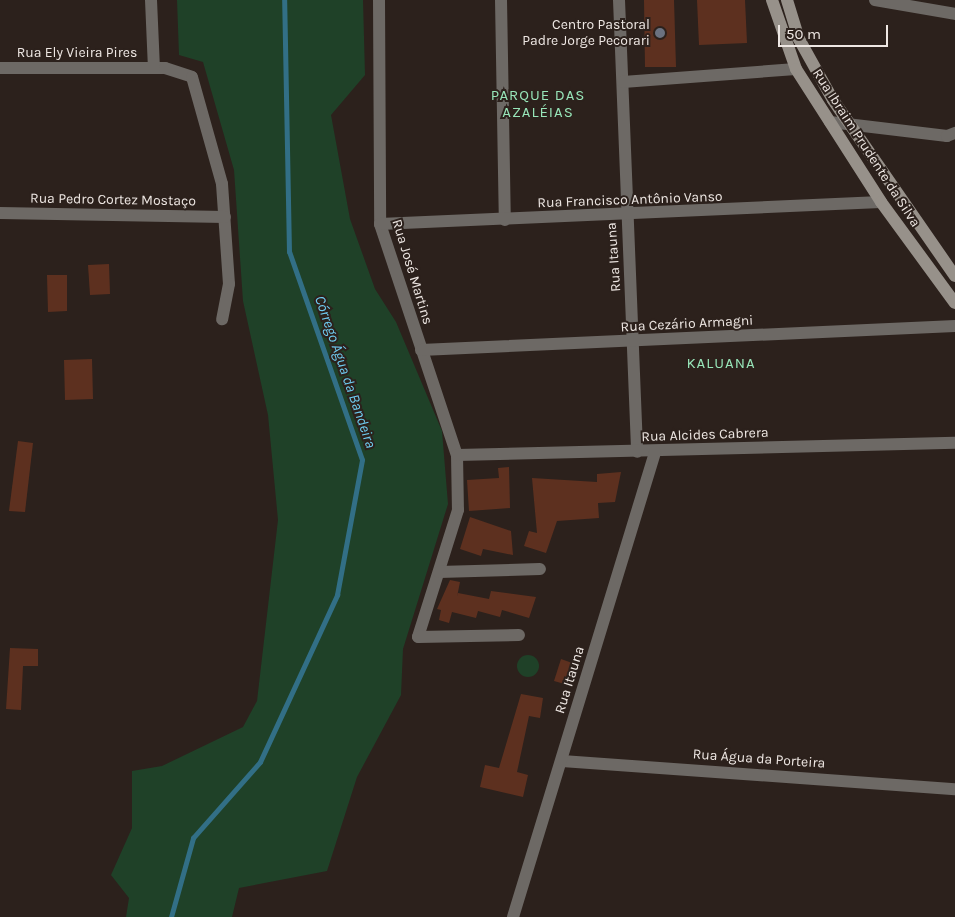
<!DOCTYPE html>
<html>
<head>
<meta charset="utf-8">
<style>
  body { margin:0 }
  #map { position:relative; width:955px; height:917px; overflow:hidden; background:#2c211c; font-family:Karla,sans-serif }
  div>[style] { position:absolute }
  .green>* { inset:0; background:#1f4128 }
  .round { border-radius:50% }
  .stream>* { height:4.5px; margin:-2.25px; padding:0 2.25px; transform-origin:2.25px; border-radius:2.25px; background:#326f86 }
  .building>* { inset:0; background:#5d301f }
  .street>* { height:12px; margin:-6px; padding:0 6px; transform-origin:6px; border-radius:6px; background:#6d6965 }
  .secondary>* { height:12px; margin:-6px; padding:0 6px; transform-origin:6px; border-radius:6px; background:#97918a }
  .dots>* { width:14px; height:14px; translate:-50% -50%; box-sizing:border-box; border:2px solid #2c211c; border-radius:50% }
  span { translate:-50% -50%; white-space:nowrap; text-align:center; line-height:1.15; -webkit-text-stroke:4px #2c211c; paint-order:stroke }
  .poi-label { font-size:14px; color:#eee7e3 }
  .right { translate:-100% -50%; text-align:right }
  .street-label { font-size:14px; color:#eee7e3 }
  .neighbourhood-label { font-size:15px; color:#98e6b9; letter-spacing:1px }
  .water-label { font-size:15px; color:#6fccf0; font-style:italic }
  .scale { position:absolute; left:778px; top:25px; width:110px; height:22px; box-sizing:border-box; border:2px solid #eee7e3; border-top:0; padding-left:6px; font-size:15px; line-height:18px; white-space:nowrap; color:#eee7e3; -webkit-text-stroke:4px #2c211c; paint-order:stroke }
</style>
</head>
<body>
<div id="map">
  <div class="green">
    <div style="clip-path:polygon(177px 0,363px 0,365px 75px,331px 115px,350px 219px,375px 289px,396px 322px,442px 431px,448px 504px,403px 649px,401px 695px,357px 777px,327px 871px,239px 888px,232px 917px,126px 917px,129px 898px,111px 875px,132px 828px,132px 771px,162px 766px,243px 727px,257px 701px,278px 520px,268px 415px,243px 301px,234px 170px,203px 62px,179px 55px)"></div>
    <div class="round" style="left:517px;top:655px;width:22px;height:22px"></div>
  </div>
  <div class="stream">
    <div style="left:171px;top:917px;width:82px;rotate:-74.4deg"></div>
    <div style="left:193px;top:838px;width:101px;rotate:-48.6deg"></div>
    <div style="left:260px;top:762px;width:184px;rotate:-65.2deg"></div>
    <div style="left:337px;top:595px;width:137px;rotate:-79.5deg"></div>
    <div style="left:362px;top:460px;width:220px;rotate:-109.3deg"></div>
    <div style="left:289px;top:252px;width:252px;rotate:-91.1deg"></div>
  </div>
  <div class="building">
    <div style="clip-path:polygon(644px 0,674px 0,676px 67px,645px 67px)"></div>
    <div style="clip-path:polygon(697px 0,745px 0,747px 43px,699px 45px)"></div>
    <div style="clip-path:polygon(109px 264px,110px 294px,90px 295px,88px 265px)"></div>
    <div style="clip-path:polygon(47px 275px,67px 275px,67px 311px,48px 312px)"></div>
    <div style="clip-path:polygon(92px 359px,93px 399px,65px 400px,64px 360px)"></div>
    <div style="clip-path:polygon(18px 441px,33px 443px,25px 512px,9px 511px)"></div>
    <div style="clip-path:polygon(509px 467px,510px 508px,469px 511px,467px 480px,499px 478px,498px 468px)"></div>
    <div style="clip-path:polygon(621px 472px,615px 502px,598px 503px,599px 518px,557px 521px,546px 553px,524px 546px,529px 531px,537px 533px,532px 478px,597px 482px,597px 474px)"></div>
    <div style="clip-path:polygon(470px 517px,511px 531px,513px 555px,483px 549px,481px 556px,460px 549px)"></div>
    <div style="clip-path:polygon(450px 580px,460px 582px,457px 597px,458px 593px,489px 599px,491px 591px,536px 597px,529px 618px,502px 610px,500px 617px,478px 611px,476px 618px,452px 612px,449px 623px,439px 620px,441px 610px,437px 609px)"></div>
    <div style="clip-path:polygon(10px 648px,38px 649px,38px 666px,23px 666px,21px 710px,6px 709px)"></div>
    <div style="clip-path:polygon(561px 659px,575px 664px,568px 685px,554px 681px)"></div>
    <div style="clip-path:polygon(521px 694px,543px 698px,540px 718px,529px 716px,517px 772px,528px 775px,523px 797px,480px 787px,485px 765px,499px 768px)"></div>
  </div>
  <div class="street">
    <div style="left:151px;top:0;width:68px;rotate:87.5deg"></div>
    <div style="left:379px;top:0;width:224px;rotate:89.7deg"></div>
    <div style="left:380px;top:224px;width:243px;rotate:71.6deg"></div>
    <div style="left:457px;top:455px;width:55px;rotate:89deg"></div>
    <div style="left:458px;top:510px;width:133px;rotate:107.5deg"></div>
    <div style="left:418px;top:637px;width:101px;rotate:-1.1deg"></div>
    <div style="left:501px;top:0;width:220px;rotate:89deg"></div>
    <div style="left:619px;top:0;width:452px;rotate:87.7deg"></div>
    <div style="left:875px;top:0;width:81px;rotate:9.9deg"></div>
    <div style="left:0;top:68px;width:165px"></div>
    <div style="left:165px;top:68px;width:28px;rotate:18deg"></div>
    <div style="left:192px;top:77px;width:111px;rotate:74.3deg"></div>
    <div style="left:222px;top:184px;width:100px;rotate:86deg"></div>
    <div style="left:229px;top:284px;width:36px;rotate:101deg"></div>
    <div style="left:623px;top:82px;width:173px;rotate:-4.3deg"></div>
    <div style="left:830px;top:122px;width:118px;rotate:6.8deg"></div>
    <div style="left:947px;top:136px;width:9px;rotate:-21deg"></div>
    <div style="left:0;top:213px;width:225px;rotate:1deg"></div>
    <div style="left:380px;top:224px;width:501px;rotate:-2.51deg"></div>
    <div style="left:421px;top:350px;width:535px;rotate:-2.57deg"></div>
    <div style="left:457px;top:455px;width:498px;rotate:-1.4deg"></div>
    <div style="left:439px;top:572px;width:101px;rotate:-1.7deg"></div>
    <div style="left:562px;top:761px;width:394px;rotate:4.1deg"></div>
    <div style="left:513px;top:917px;width:486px;rotate:-73deg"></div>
  </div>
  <div class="secondary">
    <div style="left:772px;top:0;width:73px;rotate:70.8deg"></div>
    <div style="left:796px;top:69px;width:158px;rotate:57.4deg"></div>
    <div style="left:881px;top:202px;width:125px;rotate:53.8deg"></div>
    <div style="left:787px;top:0;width:41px;rotate:72.9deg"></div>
    <div style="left:799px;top:39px;width:70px;rotate:60.9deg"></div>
    <div style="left:833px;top:100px;width:214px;rotate:55.3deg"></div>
  </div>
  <div class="dots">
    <div style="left:660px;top:33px;background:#6b7280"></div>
  </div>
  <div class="poi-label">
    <span class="right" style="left:650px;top:33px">Centro Pastoral<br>Padre Jorge Pecorari</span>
  </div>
  <div class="street-label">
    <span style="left:77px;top:53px">Rua Ely Vieira Pires</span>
    <span style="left:866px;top:148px;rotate:57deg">Rua Ibraim Prudente da Silva</span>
    <span style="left:113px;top:200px;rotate:1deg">Rua Pedro Cortez Mostaço</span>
    <span style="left:630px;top:200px;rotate:-2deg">Rua Francisco Antônio Vanso</span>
    <span style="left:614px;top:257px;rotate:-94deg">Rua Itauna</span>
    <span style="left:412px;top:272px;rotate:73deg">Rua José Martins</span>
    <span style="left:687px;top:324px;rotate:-3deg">Rua Cezário Armagni</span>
    <span style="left:705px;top:435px;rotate:-2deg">Rua Alcides Cabrera</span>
    <span style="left:570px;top:680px;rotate:-73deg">Rua Itauna</span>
    <span style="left:759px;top:759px;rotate:4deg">Rua Água da Porteira</span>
  </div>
  <div class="neighbourhood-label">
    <span style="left:538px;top:104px">PARQUE DAS<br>AZALÉIAS</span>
    <span style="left:721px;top:364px">KALUANA</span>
  </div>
  <div class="water-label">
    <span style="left:345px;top:372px;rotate:71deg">Córrego Água da Bandeira</span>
  </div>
  <div class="scale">50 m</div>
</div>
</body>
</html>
